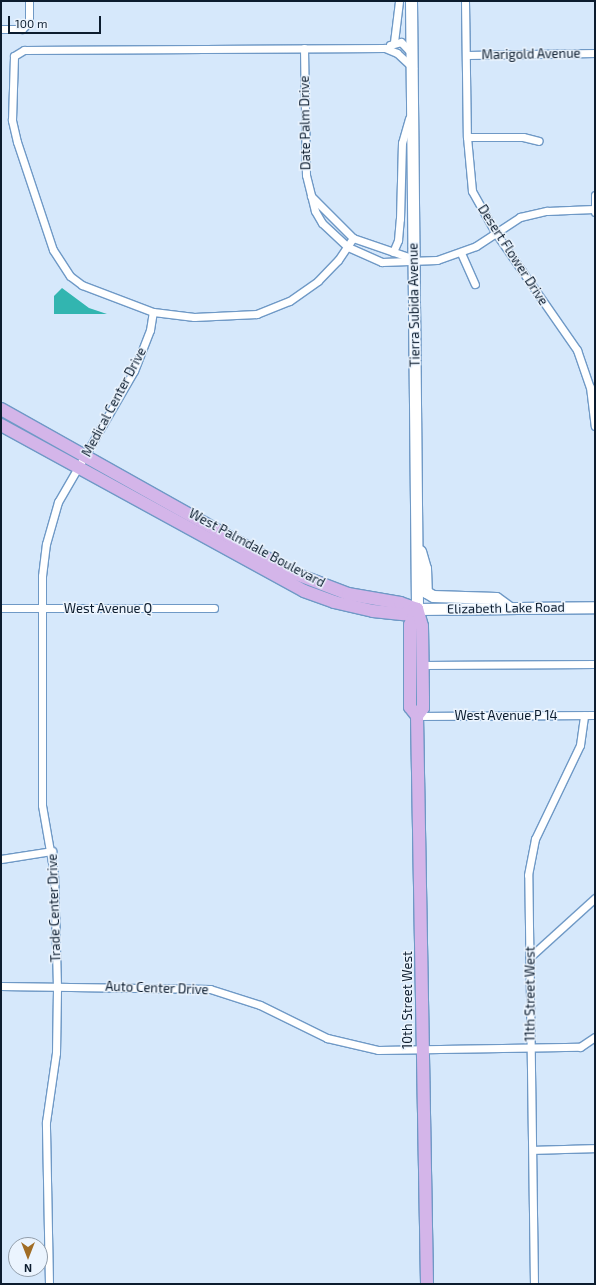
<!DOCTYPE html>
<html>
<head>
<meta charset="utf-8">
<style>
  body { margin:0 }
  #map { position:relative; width:596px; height:1285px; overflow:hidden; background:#d6e8fb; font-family:"Exo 2",sans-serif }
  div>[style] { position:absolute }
  .water>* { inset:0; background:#32b5b0 }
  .roads { filter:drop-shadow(1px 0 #6f99c6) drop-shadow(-1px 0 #6f99c6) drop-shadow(0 1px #6f99c6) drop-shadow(0 -1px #6f99c6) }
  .minor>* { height:7px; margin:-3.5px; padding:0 3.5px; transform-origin:3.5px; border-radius:3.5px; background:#fff }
  .secondary>* { height:11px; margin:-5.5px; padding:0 5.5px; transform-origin:5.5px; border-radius:5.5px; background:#fff }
  .primary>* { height:12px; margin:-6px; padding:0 6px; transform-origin:6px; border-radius:6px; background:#d4b5e9 }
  span { translate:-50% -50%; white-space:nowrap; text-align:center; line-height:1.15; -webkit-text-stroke:3px #ebf4fe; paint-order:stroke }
  .street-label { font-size:13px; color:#0c1c2e }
  .frame { position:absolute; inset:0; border:2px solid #0c1c2e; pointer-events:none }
  .north { position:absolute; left:8px; top:1237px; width:40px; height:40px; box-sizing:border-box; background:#ebf4fe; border:1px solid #929eab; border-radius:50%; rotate:180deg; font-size:11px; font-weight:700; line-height:16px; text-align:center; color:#0c1c2e }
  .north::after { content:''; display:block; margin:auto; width:14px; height:18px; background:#a16d25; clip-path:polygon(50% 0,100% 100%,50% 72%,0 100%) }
  .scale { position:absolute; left:8px; top:16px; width:93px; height:18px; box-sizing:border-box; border:2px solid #0c1c2e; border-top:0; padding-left:5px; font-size:12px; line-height:14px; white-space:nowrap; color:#0c1c2e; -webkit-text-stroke:3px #ebf4fe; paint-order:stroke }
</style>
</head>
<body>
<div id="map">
  <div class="water">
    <div style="clip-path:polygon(62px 288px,89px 308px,107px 314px,54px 314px,54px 296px)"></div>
  </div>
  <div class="roads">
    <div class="minor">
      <div style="left:465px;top:1px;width:136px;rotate:89.2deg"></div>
      <div style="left:467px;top:137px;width:54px;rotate:84.7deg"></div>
      <div style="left:472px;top:191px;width:47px;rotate:60.7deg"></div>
      <div style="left:495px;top:232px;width:144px;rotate:55.2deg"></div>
      <div style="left:577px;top:350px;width:39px;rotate:71deg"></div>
      <div style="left:590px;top:387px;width:39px;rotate:83deg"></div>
      <div style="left:1px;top:29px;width:21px"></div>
      <div style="left:22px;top:29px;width:10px;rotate:-45deg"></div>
      <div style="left:29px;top:22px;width:21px;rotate:-90deg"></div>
      <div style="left:394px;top:42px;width:41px;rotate:-83deg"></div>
      <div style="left:390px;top:45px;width:11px;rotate:-15deg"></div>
      <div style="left:401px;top:42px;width:16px;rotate:47deg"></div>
      <div style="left:304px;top:48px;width:127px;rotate:89.1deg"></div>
      <div style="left:306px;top:175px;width:37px;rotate:76deg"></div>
      <div style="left:315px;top:211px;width:14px;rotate:60deg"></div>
      <div style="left:322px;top:223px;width:35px;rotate:43deg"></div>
      <div style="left:348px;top:247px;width:37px;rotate:24deg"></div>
      <div style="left:382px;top:262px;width:55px;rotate:-2.1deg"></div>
      <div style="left:437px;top:260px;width:41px;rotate:-19.7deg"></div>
      <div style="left:476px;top:246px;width:53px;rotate:-33.4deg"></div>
      <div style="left:520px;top:217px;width:28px;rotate:-13deg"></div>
      <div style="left:547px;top:211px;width:47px;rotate:-2.4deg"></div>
      <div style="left:467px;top:55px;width:128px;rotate:-0.9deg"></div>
      <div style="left:467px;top:137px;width:56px"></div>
      <div style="left:523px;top:137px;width:16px;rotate:14deg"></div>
      <div style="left:595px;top:195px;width:17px;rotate:90deg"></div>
      <div style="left:311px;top:196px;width:59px;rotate:45deg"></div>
      <div style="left:353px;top:238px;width:65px;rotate:19deg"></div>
      <div style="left:353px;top:238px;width:27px;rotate:124deg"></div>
      <div style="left:338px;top:260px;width:29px;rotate:134deg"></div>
      <div style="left:318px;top:281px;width:35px;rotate:145deg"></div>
      <div style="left:289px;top:301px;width:35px;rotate:158deg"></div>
      <div style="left:257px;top:314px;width:63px;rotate:177.3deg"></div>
      <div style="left:194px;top:317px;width:41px;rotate:-173deg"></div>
      <div style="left:153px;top:312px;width:76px;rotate:-159.2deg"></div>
      <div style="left:82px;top:285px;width:15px;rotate:-143deg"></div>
      <div style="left:70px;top:276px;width:31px;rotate:-123deg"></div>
      <div style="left:53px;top:250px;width:114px;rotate:-108.4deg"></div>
      <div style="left:17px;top:142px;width:23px;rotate:-103deg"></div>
      <div style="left:12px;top:120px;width:64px;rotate:-88.2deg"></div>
      <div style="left:14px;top:56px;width:12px;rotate:-31deg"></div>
      <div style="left:24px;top:50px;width:361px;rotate:-0.3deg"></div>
      <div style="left:385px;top:48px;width:13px;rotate:23deg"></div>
      <div style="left:397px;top:53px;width:22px;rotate:43deg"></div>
      <div style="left:393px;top:252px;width:13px;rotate:-67deg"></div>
      <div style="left:398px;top:240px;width:21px;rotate:-85deg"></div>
      <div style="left:400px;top:219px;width:76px;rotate:-88.5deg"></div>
      <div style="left:402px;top:143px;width:26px;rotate:-74deg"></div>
      <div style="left:461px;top:253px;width:34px;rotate:66deg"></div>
      <div style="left:1px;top:608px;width:213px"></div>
      <div style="left:423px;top:665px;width:172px;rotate:-0.3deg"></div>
      <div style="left:417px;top:716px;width:178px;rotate:-0.3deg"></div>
      <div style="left:1px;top:859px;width:52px;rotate:-8.9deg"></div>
      <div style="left:531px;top:956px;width:86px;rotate:-42.2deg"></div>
      <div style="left:1px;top:986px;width:209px;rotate:0.8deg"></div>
      <div style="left:210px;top:989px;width:52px;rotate:17.7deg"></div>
      <div style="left:260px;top:1005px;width:75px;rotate:26.2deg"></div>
      <div style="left:327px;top:1038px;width:52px;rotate:13.2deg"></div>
      <div style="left:378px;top:1050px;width:202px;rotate:-0.9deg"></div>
      <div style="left:580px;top:1047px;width:18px;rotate:-34deg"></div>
      <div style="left:533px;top:1150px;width:62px;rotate:-1.8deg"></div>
      <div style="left:49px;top:1284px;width:162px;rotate:-91.1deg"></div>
      <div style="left:46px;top:1122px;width:70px;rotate:-81.8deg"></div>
      <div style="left:56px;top:1053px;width:66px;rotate:-89.1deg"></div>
      <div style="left:57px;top:987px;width:113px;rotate:-91.5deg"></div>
      <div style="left:54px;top:874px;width:70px;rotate:-99.9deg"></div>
      <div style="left:42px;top:805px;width:229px;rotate:-90deg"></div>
      <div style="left:42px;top:576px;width:32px;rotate:-83deg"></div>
      <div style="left:46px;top:544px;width:44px;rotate:-74.1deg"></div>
      <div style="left:58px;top:502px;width:151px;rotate:-59.9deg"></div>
      <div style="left:134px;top:371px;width:44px;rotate:-68.7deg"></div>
      <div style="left:150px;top:330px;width:18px;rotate:-81deg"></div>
      <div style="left:534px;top:1284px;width:409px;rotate:-90.8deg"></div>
      <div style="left:528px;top:875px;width:37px;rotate:-79deg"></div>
      <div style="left:535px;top:839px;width:104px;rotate:-64.4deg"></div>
      <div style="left:580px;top:745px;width:30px;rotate:-82deg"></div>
    </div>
    <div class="secondary">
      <div style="left:411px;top:1px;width:608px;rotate:89.43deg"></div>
      <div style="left:417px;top:609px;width:178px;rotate:-0.6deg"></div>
      <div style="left:420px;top:551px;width:18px;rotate:74deg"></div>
      <div style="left:425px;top:568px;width:24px;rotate:88deg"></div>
      <div style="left:426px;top:592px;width:8px;rotate:30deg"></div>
      <div style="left:433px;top:596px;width:63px;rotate:1.8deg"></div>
      <div style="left:496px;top:598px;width:17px;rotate:36deg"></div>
    </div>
    <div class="primary">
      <div style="left:1px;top:409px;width:333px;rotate:29.3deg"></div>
      <div style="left:291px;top:572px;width:61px;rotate:21.1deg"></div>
      <div style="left:348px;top:594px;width:53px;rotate:9.8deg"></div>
      <div style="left:400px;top:603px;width:18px;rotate:19deg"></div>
      <div style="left:1px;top:425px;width:345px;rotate:28.7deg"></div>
      <div style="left:304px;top:591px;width:32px;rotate:20deg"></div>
      <div style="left:334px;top:602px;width:40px;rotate:13deg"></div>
      <div style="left:373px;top:611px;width:31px;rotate:6deg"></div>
      <div style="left:404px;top:614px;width:14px;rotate:-21deg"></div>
      <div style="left:417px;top:609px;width:17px;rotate:114deg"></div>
      <div style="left:410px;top:625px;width:82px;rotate:90deg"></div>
      <div style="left:410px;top:707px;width:11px;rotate:52deg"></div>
      <div style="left:417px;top:716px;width:568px;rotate:88.99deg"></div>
      <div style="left:417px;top:716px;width:10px;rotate:-53deg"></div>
      <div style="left:423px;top:708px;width:10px;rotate:-90deg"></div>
      <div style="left:423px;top:698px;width:72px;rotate:-90.8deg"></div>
      <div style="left:422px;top:626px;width:18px;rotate:-106deg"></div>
    </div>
  </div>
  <div class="street-label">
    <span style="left:531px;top:54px;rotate:-1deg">Marigold Avenue</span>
    <span style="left:305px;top:123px;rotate:-91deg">Date Palm Drive</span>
    <span style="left:513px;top:255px;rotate:57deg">Desert Flower Drive</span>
    <span style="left:414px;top:305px;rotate:-91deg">Tierra Subida Avenue</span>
    <span style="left:114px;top:402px;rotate:-62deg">Medical Center Drive</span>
    <span style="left:257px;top:548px;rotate:28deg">West Palmdale Boulevard</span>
    <span style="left:108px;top:608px">West Avenue Q</span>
    <span style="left:506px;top:608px;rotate:-1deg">Elizabeth Lake Road</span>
    <span style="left:506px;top:715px">West Avenue P 14</span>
    <span style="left:54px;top:908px;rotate:-92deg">Trade Center Drive</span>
    <span style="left:157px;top:988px;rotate:2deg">Auto Center Drive</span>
    <span style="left:530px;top:994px;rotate:-90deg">11th Street West</span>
    <span style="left:407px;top:1000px;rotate:-90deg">10th Street West</span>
  </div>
  <div class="frame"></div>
  <div class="north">N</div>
  <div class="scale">100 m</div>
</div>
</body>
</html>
